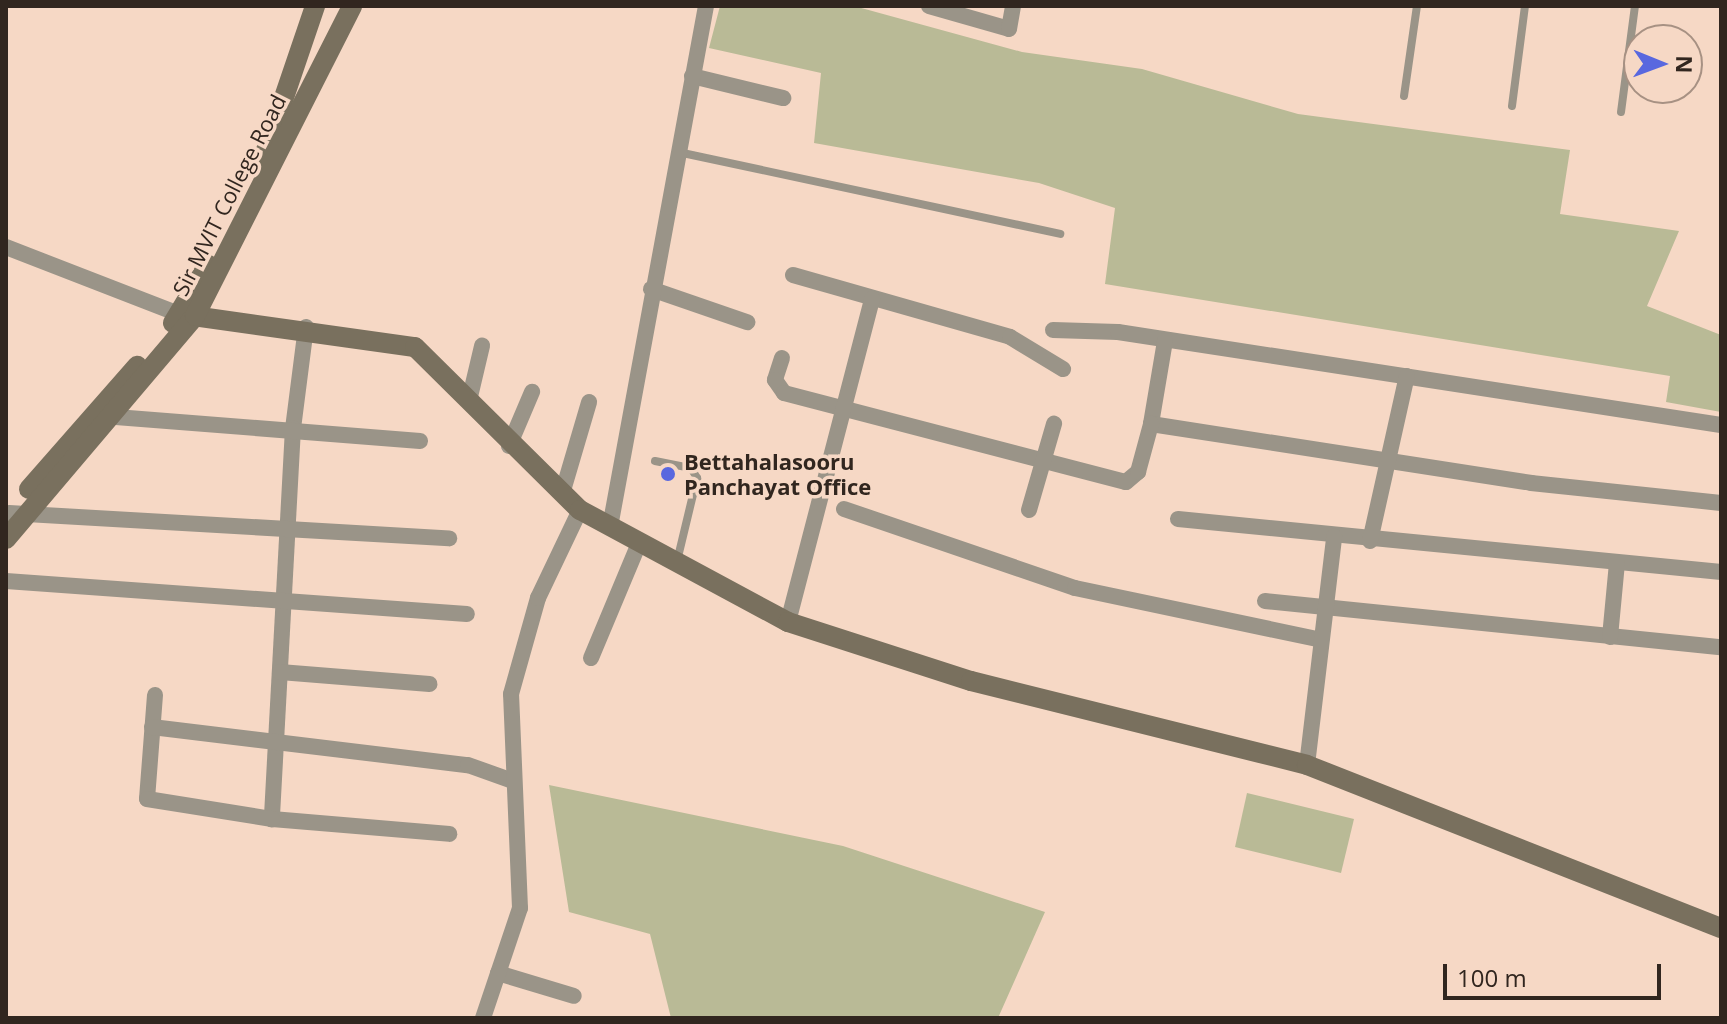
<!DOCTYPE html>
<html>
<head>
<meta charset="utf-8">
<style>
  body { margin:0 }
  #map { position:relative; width:1727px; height:1024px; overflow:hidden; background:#f6d8c5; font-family:"Open Sans",sans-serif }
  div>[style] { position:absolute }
  .green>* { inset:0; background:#b9ba96 }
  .lane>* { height:8px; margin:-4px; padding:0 4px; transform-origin:4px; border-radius:4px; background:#9a9488 }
  .street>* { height:16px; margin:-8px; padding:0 8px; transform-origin:8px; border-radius:8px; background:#9a9488 }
  .secondary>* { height:20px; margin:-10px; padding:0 10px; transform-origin:10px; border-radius:10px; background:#79705e }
  .dots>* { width:22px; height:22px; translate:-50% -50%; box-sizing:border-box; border:4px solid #f6d8c5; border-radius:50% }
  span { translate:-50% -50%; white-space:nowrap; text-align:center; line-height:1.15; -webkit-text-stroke:7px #f6d8c5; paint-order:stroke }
  .street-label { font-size:22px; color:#31261f }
  .poi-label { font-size:22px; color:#31261f; font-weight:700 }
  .left { translate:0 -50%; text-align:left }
  .frame { position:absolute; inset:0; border:8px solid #31261f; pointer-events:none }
  .north { position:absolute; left:1623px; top:24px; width:80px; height:80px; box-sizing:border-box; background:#f6d8c5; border:2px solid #a79183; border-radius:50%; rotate:91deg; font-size:22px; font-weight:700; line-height:32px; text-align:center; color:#31261f }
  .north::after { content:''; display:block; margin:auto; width:28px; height:36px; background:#5968df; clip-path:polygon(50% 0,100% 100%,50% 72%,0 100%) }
  .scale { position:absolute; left:1443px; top:964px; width:218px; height:36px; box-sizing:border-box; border:4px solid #31261f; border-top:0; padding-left:10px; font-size:24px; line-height:28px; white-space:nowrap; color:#31261f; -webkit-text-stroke:6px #f6d8c5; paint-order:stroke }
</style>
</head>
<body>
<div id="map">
  <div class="green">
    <div style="clip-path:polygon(720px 6px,854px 6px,1022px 52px,1142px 69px,1298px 114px,1570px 150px,1560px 214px,1679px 231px,1647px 306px,1721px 335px,1721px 412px,1666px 402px,1670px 376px,1105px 284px,1115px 208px,1039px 183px,814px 143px,821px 73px,709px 48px)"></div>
    <div style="clip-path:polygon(549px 785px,843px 846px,1045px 912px,998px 1018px,671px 1018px,650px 934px,569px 912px)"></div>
    <div style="clip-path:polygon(1247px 793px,1354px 819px,1341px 873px,1235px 847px)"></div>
  </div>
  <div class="lane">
    <div style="left:1404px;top:96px;width:91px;rotate:-81.8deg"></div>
    <div style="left:1512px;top:106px;width:101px;rotate:-82.6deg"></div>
    <div style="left:1621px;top:112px;width:107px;rotate:-82.5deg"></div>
    <div style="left:678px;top:152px;width:391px;rotate:12.1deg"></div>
    <div style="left:655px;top:461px;width:37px;rotate:11deg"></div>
    <div style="left:691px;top:468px;width:12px;rotate:59deg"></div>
    <div style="left:697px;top:478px;width:85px;rotate:103.5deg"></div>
  </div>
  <div class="street">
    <div style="left:929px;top:6px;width:83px;rotate:16deg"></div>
    <div style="left:1009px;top:29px;width:23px;rotate:-80deg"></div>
    <div style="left:692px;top:76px;width:94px;rotate:13.6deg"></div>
    <div style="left:6px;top:247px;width:186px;rotate:21.2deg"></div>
    <div style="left:793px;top:275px;width:226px;rotate:15.9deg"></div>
    <div style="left:1010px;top:337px;width:62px;rotate:31.1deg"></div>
    <div style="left:651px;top:289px;width:102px;rotate:19deg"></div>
    <div style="left:306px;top:327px;width:102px;rotate:97.3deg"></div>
    <div style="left:293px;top:428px;width:392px;rotate:93.1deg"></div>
    <div style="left:272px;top:819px;width:178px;rotate:4.8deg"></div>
    <div style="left:1053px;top:330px;width:65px;rotate:1.8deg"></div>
    <div style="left:1118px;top:332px;width:610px;rotate:8.77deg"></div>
    <div style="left:1165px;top:341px;width:84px;rotate:99.6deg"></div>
    <div style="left:1151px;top:424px;width:385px;rotate:8.8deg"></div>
    <div style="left:1531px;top:483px;width:191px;rotate:6deg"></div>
    <div style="left:782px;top:358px;width:23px;rotate:108deg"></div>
    <div style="left:775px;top:380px;width:16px;rotate:55deg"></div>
    <div style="left:784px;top:393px;width:353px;rotate:14.6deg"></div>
    <div style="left:1126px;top:482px;width:16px;rotate:-40deg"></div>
    <div style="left:1138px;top:472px;width:50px;rotate:-74.8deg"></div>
    <div style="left:469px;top:401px;width:57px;rotate:-76.7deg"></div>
    <div style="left:103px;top:416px;width:318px;rotate:4.5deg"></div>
    <div style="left:509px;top:446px;width:59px;rotate:-66.9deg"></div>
    <div style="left:562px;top:494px;width:96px;rotate:-73.6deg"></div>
    <div style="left:844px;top:509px;width:244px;rotate:18.9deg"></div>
    <div style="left:1075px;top:588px;width:251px;rotate:11.9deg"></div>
    <div style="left:1029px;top:510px;width:90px;rotate:-73.8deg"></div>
    <div style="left:9px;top:513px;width:441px;rotate:3.3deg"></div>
    <div style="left:1178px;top:519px;width:546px;rotate:5.57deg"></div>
    <div style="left:610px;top:527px;width:530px;rotate:-79.56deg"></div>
    <div style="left:1370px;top:541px;width:169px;rotate:-77.4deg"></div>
    <div style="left:6px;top:581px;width:462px;rotate:4.1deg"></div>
    <div style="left:1265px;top:601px;width:458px;rotate:5.8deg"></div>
    <div style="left:788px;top:622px;width:334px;rotate:-75.4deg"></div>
    <div style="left:1610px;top:637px;width:74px;rotate:-84.6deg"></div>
    <div style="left:591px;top:658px;width:127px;rotate:-67.3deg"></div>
    <div style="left:280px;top:672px;width:150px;rotate:4.6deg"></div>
    <div style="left:155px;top:695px;width:104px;rotate:94.4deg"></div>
    <div style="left:147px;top:799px;width:127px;rotate:9.1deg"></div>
    <div style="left:152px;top:727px;width:318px;rotate:6.9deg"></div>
    <div style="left:468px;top:765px;width:48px;rotate:19.6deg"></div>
    <div style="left:1307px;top:765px;width:230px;rotate:-83.2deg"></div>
    <div style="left:498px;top:973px;width:79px;rotate:16.8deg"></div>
    <div style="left:483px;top:1018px;width:116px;rotate:-71.4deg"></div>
    <div style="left:520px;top:908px;width:214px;rotate:-92.4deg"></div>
    <div style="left:511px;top:694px;width:100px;rotate:-74.3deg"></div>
    <div style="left:538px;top:598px;width:98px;rotate:-64.5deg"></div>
  </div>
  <div class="secondary">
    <div style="left:262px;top:162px;width:165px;rotate:-71.2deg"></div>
    <div style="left:179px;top:314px;width:238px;rotate:8deg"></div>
    <div style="left:415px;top:347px;width:232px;rotate:44.7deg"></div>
    <div style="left:580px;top:510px;width:236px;rotate:28.3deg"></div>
    <div style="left:788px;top:622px;width:192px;rotate:17.9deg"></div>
    <div style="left:971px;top:681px;width:346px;rotate:14deg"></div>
    <div style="left:1307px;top:765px;width:445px;rotate:21.5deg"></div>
    <div style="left:173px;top:323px;width:68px;rotate:-58.9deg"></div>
    <div style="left:29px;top:489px;width:164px;rotate:-48.7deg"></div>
    <div style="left:6px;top:539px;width:292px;rotate:-49.7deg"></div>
    <div style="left:195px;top:316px;width:347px;rotate:-63.1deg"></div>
  </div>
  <div class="dots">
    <div style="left:668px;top:474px;background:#5968df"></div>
  </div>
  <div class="street-label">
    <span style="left:229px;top:195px;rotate:-63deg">Sir MVIT College Road</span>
  </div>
  <div class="poi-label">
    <span class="left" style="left:684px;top:474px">Bettahalasooru<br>Panchayat Office</span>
  </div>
  <div class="frame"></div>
  <div class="north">N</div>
  <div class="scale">100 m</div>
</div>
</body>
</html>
